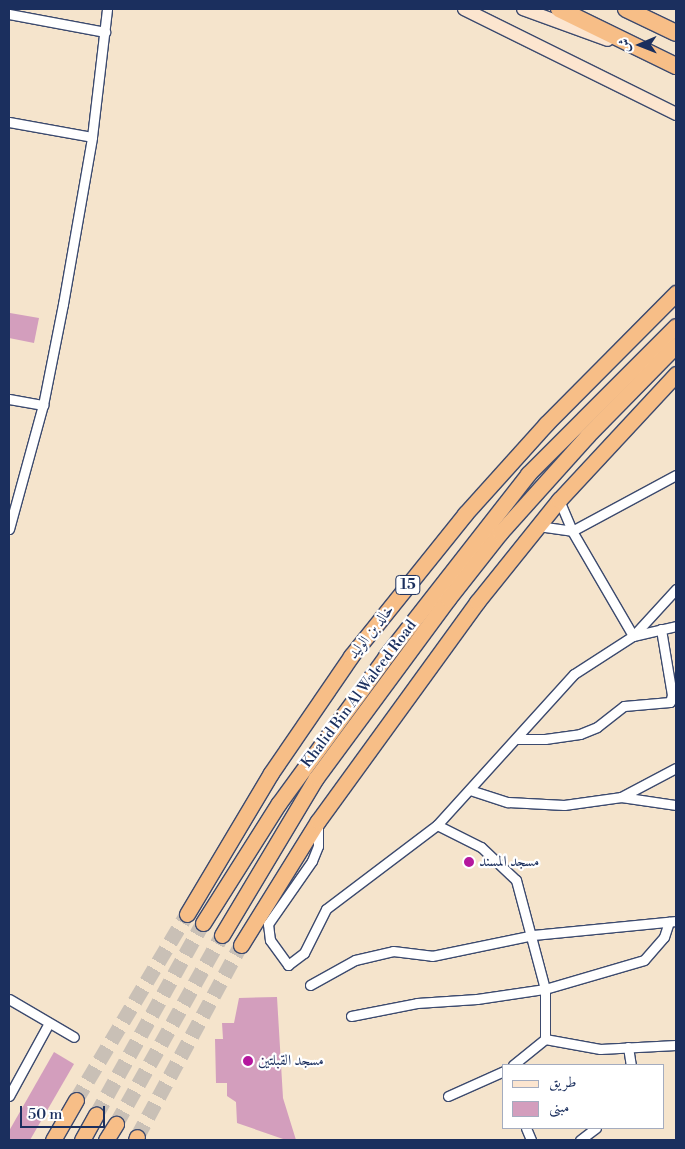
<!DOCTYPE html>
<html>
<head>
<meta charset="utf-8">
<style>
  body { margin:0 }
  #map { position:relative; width:685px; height:1149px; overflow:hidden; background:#f5e4cc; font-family:"Libre Bodoni",Amiri,serif }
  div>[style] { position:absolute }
  .building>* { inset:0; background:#d39ebd }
  .trunk-tunnel>* { height:15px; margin-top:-7.5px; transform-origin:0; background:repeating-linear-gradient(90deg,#c9c0b6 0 15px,transparent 0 23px) }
  .roads { filter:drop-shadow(1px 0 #3c4a6e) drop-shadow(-1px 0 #3c4a6e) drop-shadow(0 1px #3c4a6e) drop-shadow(0 -1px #3c4a6e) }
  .minor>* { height:9px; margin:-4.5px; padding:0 4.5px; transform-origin:4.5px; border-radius:4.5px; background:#fff }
  .secondary>* { height:12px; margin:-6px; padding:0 6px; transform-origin:6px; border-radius:6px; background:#fce5cf }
  .trunk>* { height:15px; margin:-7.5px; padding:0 7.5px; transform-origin:7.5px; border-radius:7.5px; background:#f7be87 }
  .motorway>* { height:16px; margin:-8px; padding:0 8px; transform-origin:8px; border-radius:8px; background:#f7be87 }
  .dots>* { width:14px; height:14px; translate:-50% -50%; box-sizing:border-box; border:2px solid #fff; border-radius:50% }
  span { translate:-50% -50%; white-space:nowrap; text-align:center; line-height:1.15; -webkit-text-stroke:4.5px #fff; paint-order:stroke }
  .shield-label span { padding:1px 4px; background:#fff; border:1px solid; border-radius:4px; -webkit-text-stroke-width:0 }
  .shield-label { font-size:14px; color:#1b2f5e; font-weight:700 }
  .street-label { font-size:15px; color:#1b2f5e }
  .poi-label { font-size:15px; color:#1b2f5e }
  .left { translate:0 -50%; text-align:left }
  .frame { position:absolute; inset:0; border:10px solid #1b2f5e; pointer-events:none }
  .legend { position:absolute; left:502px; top:1064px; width:162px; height:65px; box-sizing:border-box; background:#fff; border:1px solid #a4acbf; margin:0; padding:6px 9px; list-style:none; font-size:15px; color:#1b2f5e }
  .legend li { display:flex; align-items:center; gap:10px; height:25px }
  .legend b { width:25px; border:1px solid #a4acbf }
  .north { position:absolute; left:615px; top:20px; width:50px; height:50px; -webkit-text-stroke:4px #fff; paint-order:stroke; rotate:269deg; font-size:14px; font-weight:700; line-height:20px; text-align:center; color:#1b2f5e }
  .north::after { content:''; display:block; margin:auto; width:18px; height:22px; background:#1b2f5e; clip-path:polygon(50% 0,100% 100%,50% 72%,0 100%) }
  .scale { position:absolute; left:20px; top:1106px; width:85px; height:22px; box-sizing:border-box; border:2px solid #1b2f5e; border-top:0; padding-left:6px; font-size:15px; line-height:18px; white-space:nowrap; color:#1b2f5e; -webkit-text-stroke:4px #fff; paint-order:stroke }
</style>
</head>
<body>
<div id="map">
  <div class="building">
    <div style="clip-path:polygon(10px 313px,39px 318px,34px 343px,9px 338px)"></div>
    <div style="clip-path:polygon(277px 997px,283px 1098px,296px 1140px,286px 1140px,237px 1123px,236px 1102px,227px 1096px,227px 1083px,216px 1083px,215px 1039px,223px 1039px,222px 1023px,234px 1023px,239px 998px)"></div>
    <div style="clip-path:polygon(54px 1052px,74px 1064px,30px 1140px,9px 1140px,9px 1131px)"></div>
  </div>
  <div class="trunk-tunnel">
    <div style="left:76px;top:1100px;width:217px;rotate:-59.2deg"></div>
    <div style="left:96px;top:1115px;width:220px;rotate:-60.9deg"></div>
    <div style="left:116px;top:1124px;width:217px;rotate:-60.7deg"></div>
    <div style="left:137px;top:1137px;width:218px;rotate:-61.6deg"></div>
  </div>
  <div class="roads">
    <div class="minor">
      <div style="left:9px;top:14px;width:98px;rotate:10.6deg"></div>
      <div style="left:9px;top:122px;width:84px;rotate:10.2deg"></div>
      <div style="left:9px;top:399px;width:35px;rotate:10deg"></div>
      <div style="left:559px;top:500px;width:34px;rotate:67deg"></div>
      <div style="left:572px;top:531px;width:121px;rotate:59.8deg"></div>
      <div style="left:633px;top:636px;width:44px;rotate:-13.1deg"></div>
      <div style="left:538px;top:526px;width:34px;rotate:8deg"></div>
      <div style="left:572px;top:531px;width:118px;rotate:-28.3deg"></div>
      <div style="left:9px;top:529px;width:129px;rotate:-74.7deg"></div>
      <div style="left:43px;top:405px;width:103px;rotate:-78.8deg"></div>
      <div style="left:63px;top:304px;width:169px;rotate:-80.1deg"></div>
      <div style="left:92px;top:137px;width:129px;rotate:-83.3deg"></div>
      <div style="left:518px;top:739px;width:27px"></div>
      <div style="left:545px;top:739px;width:35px;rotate:-8deg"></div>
      <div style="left:580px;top:734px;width:18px;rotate:-22deg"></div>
      <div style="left:597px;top:727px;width:34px;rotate:-38deg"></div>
      <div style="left:624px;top:706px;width:46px;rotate:-5deg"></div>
      <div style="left:670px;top:702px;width:7px;rotate:-74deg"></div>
      <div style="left:672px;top:695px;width:67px;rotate:-99.5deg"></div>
      <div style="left:470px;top:790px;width:40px;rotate:18deg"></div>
      <div style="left:508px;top:802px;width:56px;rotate:3.1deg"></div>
      <div style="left:564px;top:805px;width:58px;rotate:-8deg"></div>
      <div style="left:621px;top:797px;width:62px;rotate:-27.8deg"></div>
      <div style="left:621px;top:797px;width:56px;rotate:8.3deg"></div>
      <div style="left:318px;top:821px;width:25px;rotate:90deg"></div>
      <div style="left:318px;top:846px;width:16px;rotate:112deg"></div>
      <div style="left:312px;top:861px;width:77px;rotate:124.9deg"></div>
      <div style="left:268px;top:924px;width:16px;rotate:83deg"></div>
      <div style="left:270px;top:940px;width:31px;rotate:54deg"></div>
      <div style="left:288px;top:965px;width:20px;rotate:-37deg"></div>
      <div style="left:304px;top:953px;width:49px;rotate:-63.4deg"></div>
      <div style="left:326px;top:909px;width:139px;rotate:-37.1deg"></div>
      <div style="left:437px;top:825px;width:204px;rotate:-47.8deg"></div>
      <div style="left:574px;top:674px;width:70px;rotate:-32.8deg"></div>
      <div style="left:633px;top:636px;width:64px;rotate:-47.5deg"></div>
      <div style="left:437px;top:825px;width:49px;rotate:26.6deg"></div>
      <div style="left:481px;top:847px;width:48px;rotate:43.3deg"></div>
      <div style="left:516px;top:880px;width:113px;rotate:75.1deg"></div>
      <div style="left:545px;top:989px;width:50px;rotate:90deg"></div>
      <div style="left:310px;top:985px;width:51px;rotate:-29.1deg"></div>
      <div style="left:355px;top:960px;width:39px;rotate:-13deg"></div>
      <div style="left:393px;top:951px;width:39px;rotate:7deg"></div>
      <div style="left:432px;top:956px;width:103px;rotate:-11.7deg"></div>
      <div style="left:533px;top:935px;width:144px;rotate:-5.6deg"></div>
      <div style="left:9px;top:999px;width:75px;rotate:30.3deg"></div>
      <div style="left:351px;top:1016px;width:67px;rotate:-11.1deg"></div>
      <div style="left:417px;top:1003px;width:60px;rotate:-3.8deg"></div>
      <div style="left:477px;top:999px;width:69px;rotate:-8.4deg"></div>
      <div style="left:545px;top:989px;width:103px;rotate:-16.3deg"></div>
      <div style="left:644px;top:960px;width:30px;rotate:-49deg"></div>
      <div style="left:664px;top:937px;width:16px;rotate:-72deg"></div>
      <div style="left:628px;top:1047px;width:18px;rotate:81deg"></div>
      <div style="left:513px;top:1065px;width:41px;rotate:-39.1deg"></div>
      <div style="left:545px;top:1039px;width:56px;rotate:10.3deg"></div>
      <div style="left:600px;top:1049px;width:76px;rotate:-3deg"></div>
      <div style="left:9px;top:1096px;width:83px;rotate:-61.3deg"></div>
      <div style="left:448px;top:1096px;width:61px;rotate:-24.1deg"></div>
      <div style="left:526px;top:1128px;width:13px;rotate:67deg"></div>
      <div style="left:580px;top:1140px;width:20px;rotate:-37deg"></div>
    </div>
    <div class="secondary">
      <div style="left:464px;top:9px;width:237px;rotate:26.3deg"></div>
      <div style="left:523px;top:9px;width:90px;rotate:20deg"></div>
    </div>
    <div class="trunk">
      <div style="left:187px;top:914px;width:164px;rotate:-59.2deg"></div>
      <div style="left:271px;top:773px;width:142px;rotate:-55.6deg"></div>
      <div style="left:351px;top:656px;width:182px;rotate:-51.2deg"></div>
      <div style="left:465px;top:514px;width:121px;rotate:-48deg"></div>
      <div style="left:546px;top:424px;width:185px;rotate:-45.2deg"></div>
      <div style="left:203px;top:923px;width:142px;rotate:-57.7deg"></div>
      <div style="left:279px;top:803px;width:182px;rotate:-53.9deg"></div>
      <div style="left:386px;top:656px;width:231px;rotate:-52deg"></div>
      <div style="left:528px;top:474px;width:209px;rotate:-45deg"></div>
      <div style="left:222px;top:935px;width:183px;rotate:-59.1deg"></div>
      <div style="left:316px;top:778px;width:222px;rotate:-53.6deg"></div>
      <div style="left:448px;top:599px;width:84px;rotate:-51.8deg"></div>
      <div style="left:500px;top:533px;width:130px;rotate:-48.1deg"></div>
      <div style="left:587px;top:436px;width:127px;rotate:-45.6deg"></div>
      <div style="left:241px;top:945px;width:146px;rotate:-58.2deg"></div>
      <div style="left:318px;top:821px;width:271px;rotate:-54deg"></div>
      <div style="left:477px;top:602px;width:131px;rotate:-51.2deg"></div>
      <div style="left:559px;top:500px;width:172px;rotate:-47.1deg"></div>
      <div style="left:53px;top:1140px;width:46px;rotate:-60.1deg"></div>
      <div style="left:82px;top:1140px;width:29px;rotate:-61deg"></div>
      <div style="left:106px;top:1140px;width:19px;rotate:-58deg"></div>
      <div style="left:136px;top:1140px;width:3px;rotate:-72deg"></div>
    </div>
    <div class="motorway">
      <div style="left:559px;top:9px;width:130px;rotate:26deg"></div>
      <div style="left:626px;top:9px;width:55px;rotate:25.6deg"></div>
    </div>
  </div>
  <div class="dots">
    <div style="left:469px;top:862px;background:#b5179e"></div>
    <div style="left:248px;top:1061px;background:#b5179e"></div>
  </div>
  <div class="shield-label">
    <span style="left:408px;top:585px">15</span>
  </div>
  <div class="street-label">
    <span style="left:371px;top:632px;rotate:-52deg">خالد بن الوليد</span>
    <span style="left:359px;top:694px;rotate:-53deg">Khalid Bin Al Waleed Road</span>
  </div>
  <div class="poi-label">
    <span class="left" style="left:479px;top:862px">مسجد المسند</span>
    <span class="left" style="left:258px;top:1061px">مسجد القبلتين</span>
  </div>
  <div class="frame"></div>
  <ul class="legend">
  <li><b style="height:6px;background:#fce5cf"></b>طريق</li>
  <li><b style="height:14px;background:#d39ebd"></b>مبنى</li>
  </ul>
  <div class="north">ش</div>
  <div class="scale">50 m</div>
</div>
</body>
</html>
